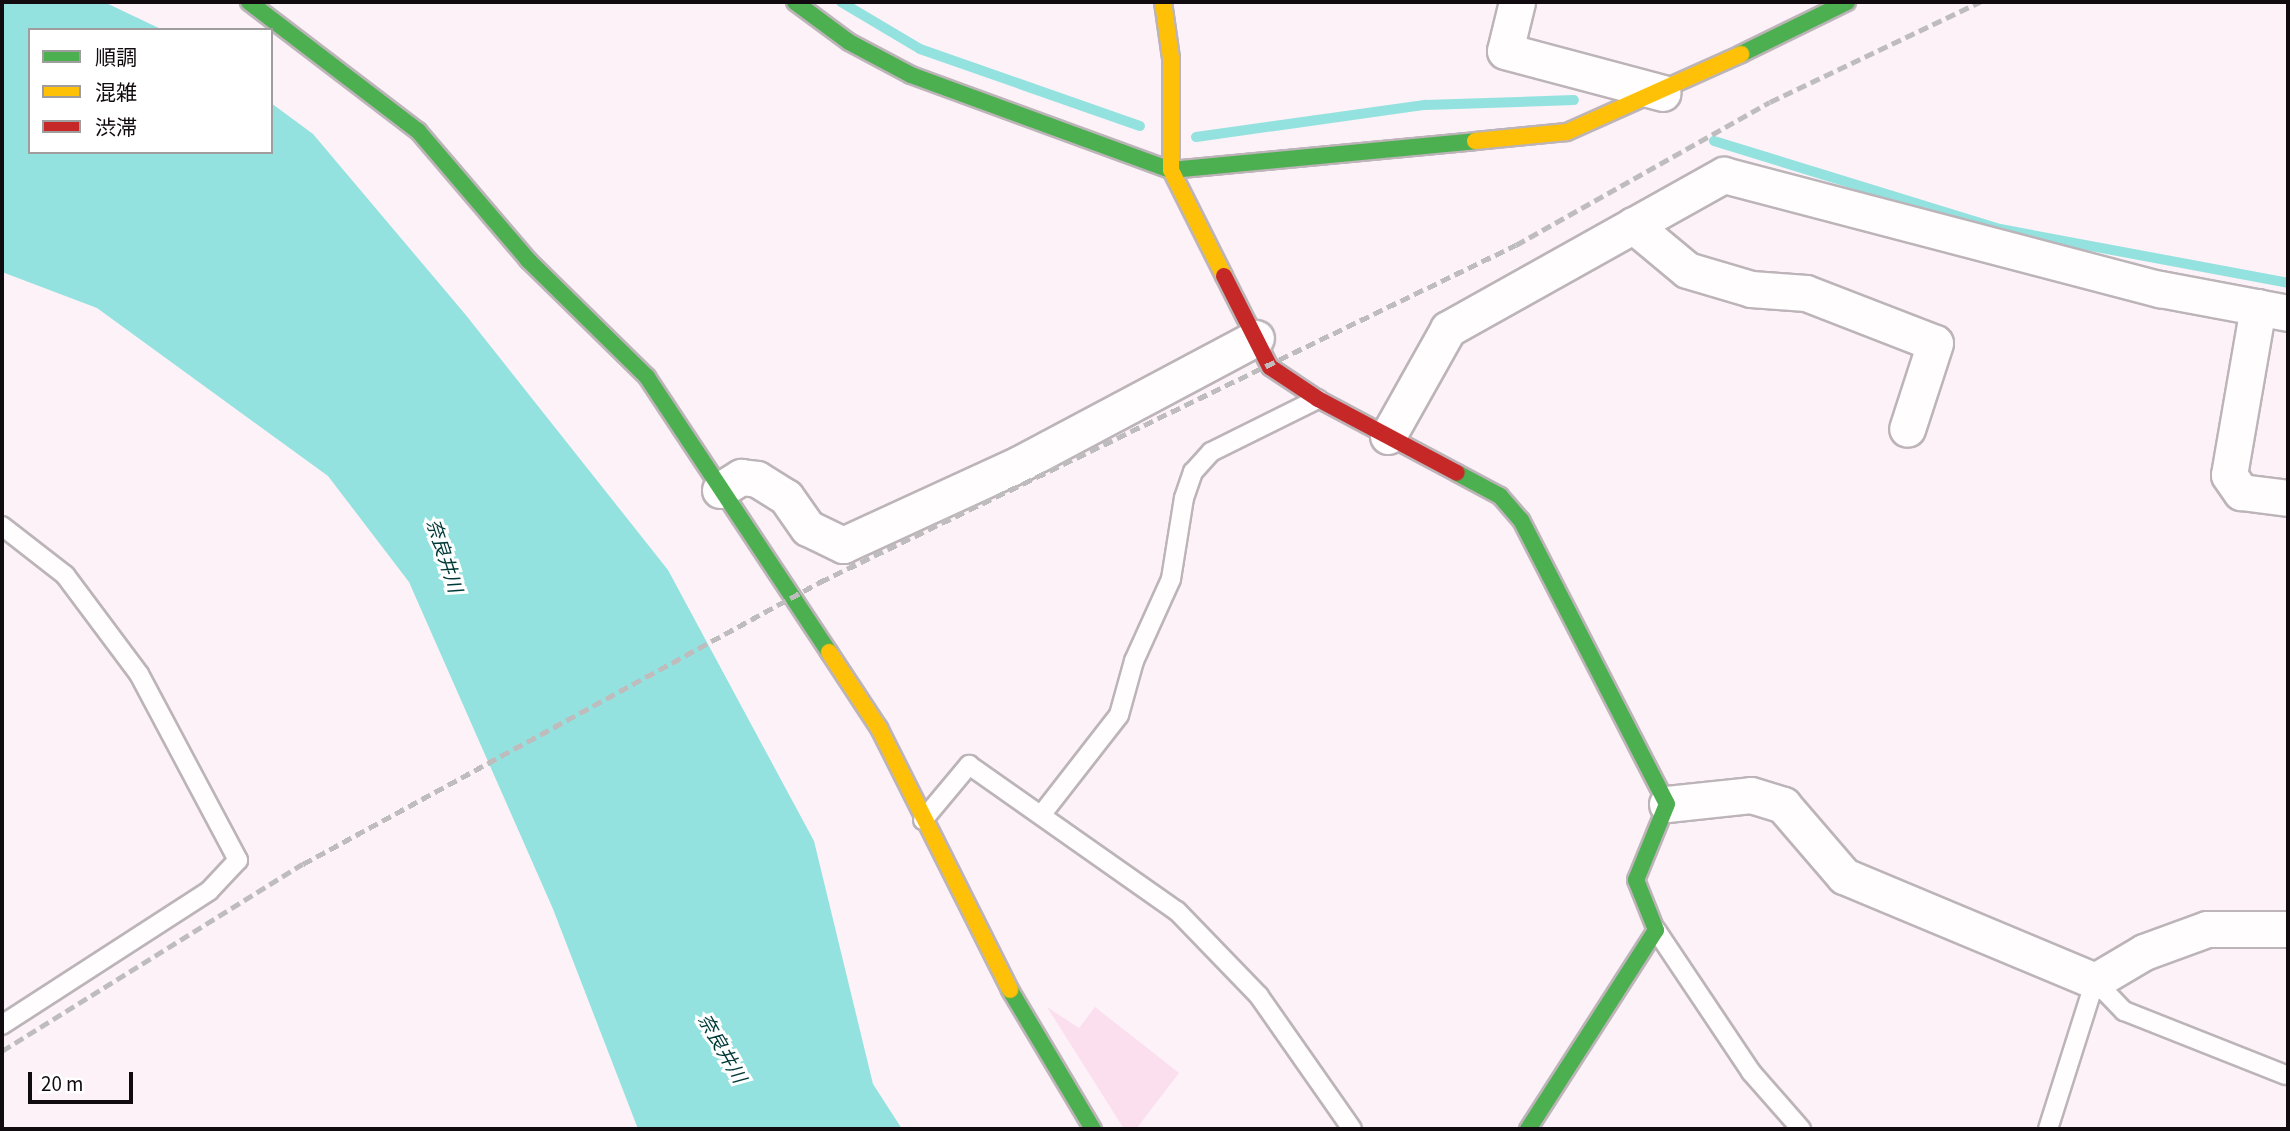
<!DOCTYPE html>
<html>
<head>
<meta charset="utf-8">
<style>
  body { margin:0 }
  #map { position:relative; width:2290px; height:1131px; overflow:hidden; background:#fcf2f7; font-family:"Source Sans 3","Noto Sans JP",sans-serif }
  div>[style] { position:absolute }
  .green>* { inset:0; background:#fbdfef }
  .water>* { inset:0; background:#93e2df }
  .stream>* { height:10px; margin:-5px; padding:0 5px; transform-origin:5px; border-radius:5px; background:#93e2df }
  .roads { filter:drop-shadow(2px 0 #bcb4b8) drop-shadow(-2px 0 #bcb4b8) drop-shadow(0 2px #bcb4b8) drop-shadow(0 -2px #bcb4b8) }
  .lane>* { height:18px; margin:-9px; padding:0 9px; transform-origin:9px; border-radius:9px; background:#fffdfe }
  .street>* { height:35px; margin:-17.5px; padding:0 17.5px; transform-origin:17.5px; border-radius:17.5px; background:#fffdfe }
  .fast>* { height:16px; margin:-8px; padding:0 8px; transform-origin:8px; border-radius:8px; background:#4caf50 }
  .slow>* { height:16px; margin:-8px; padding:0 8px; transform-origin:8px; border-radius:8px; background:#ffc107 }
  .jam>* { height:16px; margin:-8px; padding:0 8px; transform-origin:8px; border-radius:8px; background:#c62828 }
  .rail>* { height:5px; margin-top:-2.5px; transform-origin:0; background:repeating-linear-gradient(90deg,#bebcbd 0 10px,transparent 0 15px) }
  span { translate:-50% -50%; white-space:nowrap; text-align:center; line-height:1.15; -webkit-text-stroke:6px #fff; paint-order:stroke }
  .water-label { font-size:19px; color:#003a38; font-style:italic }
  .frame { position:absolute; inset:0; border:4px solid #110a0e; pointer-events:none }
  .legend { position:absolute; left:28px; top:28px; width:245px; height:126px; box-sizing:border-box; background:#fff; border:2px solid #a09d9f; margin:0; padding:9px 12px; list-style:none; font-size:21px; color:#110a0e }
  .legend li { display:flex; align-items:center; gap:14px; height:35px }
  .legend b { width:35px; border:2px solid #a09d9f }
  .scale { position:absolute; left:28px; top:1072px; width:105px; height:32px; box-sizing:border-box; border:4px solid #110a0e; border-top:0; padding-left:9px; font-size:21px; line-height:24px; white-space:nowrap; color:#110a0e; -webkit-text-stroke:5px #fff; paint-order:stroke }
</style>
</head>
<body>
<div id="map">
  <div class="green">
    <div style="clip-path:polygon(1047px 1007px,1079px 1028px,1095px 1007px,1179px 1073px,1136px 1129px,1124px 1129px)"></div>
  </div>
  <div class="water">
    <div style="clip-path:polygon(2px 2px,104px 2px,163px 30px,30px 30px,30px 152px,271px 152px,271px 103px,313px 134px,465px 314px,668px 570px,814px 841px,873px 1084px,902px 1129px,638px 1129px,553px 909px,409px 582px,328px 476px,97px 308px,2px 272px)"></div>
  </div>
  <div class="stream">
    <div style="left:841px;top:2px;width:92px;rotate:30.7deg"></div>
    <div style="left:920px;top:49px;width:233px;rotate:19.3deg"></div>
    <div style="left:1196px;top:137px;width:231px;rotate:-8deg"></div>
    <div style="left:1425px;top:105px;width:149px;rotate:-1.9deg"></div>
    <div style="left:1714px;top:141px;width:299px;rotate:17.1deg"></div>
    <div style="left:2000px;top:229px;width:293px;rotate:10.6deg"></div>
  </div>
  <div class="roads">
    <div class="lane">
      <div style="left:2px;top:526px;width:80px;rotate:37.9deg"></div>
      <div style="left:65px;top:575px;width:124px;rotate:53.2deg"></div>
      <div style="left:139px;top:674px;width:211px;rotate:62deg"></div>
      <div style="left:238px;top:860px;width:42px;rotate:133.1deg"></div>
      <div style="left:209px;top:891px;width:247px;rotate:147.1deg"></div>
      <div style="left:1042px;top:814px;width:125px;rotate:-52.1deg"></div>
      <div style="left:1119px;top:715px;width:56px;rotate:-74.5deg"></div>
      <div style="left:1134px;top:661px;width:90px;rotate:-65.7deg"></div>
      <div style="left:1171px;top:579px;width:82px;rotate:-80.9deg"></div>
      <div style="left:1184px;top:498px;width:28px;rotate:-71deg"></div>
      <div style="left:1193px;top:472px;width:27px;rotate:-48deg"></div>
      <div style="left:1211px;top:452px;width:119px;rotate:-26.4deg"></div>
      <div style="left:923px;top:820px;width:72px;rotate:-50.1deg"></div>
      <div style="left:969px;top:765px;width:254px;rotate:35.1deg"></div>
      <div style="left:1177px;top:911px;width:118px;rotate:46deg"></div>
      <div style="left:1259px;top:996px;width:162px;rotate:55deg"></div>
      <div style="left:1656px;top:930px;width:171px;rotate:56.2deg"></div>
      <div style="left:1751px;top:1072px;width:76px;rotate:48.7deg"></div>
      <div style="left:2048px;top:1129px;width:155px;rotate:-72.4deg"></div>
      <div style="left:2095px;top:981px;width:42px;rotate:46deg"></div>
      <div style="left:2124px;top:1011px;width:174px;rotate:21.6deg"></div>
    </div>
    <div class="street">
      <div style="left:1517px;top:2px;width:50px;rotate:103.8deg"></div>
      <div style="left:1505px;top:51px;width:163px;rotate:14.9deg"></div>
      <div style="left:1633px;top:225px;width:70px;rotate:39.8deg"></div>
      <div style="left:1687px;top:270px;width:67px;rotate:16.5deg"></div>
      <div style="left:1751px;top:289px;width:55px;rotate:4.2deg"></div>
      <div style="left:1806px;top:293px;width:138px;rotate:21.2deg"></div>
      <div style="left:1935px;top:343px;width:90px;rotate:108deg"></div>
      <div style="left:2258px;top:307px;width:170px;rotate:99.8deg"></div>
      <div style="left:2229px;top:475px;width:21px;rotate:55deg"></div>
      <div style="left:2241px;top:492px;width:47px;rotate:7.3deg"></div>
      <div style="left:1388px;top:436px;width:123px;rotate:-60.7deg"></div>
      <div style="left:1448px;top:329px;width:316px;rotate:-29.2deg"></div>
      <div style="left:1724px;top:175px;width:451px;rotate:14.7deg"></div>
      <div style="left:2160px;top:289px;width:130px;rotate:10.6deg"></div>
      <div style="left:720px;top:490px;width:25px;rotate:-32deg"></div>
      <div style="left:741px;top:477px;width:16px;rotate:7deg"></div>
      <div style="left:757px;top:479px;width:34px;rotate:32deg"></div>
      <div style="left:786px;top:497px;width:38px;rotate:55deg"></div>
      <div style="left:808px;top:528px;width:39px;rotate:26deg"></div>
      <div style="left:843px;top:545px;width:196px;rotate:-24.7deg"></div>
      <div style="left:1021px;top:463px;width:266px;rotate:-28deg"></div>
      <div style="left:1667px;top:804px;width:84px;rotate:-6.1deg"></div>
      <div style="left:1751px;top:795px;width:34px;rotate:17deg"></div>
      <div style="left:1783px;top:805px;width:94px;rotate:49.3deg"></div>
      <div style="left:1844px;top:876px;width:272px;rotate:22.7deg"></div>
      <div style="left:2095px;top:981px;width:57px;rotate:-30.6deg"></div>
      <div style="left:2144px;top:952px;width:67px;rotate:-20.1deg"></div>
      <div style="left:2207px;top:929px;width:81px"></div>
    </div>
    <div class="fast">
      <div style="left:249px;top:2px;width:213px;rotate:37.4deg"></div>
      <div style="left:418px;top:131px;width:170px;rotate:49.5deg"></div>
      <div style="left:528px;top:260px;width:167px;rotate:44.5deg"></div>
      <div style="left:647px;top:377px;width:330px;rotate:56.5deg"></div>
      <div style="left:795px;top:2px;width:67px;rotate:36.5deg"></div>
      <div style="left:849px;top:42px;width:70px;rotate:28deg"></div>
      <div style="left:911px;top:75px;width:277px;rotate:20.1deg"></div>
      <div style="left:1171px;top:170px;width:305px;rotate:-5.4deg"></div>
      <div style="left:1741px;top:54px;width:118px;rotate:-26.1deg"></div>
      <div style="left:1457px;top:473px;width:49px;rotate:28.1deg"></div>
      <div style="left:1500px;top:496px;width:32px;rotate:49deg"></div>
      <div style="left:1521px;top:520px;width:319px;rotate:62.8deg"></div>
      <div style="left:1667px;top:804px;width:82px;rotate:112.2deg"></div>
      <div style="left:1636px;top:880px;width:54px;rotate:68.2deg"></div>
      <div style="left:1656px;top:930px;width:237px;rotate:122.7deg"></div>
      <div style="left:1010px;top:990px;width:162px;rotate:59.2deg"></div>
    </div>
    <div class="slow">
      <div style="left:1163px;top:2px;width:57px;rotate:81.9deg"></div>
      <div style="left:1171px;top:58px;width:112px;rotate:90deg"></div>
      <div style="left:1171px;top:170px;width:119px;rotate:63.4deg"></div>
      <div style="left:1475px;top:141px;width:92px;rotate:-5.6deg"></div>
      <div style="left:1567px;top:132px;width:191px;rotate:-24.1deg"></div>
      <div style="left:829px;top:652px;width:91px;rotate:56.7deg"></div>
      <div style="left:879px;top:728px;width:293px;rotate:63.4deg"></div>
    </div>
    <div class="jam">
      <div style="left:1224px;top:276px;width:102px;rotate:63.2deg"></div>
      <div style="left:1270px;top:367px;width:58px;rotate:33.7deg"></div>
      <div style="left:1318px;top:399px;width:157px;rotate:28deg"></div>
    </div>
  </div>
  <div class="rail">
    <div style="left:2px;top:1051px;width:354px;rotate:-31.9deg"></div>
    <div style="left:303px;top:864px;width:589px;rotate:-28.61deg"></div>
    <div style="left:820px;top:582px;width:773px;rotate:-25.84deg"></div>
    <div style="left:1516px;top:245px;width:291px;rotate:-29.4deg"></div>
    <div style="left:1770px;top:102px;width:233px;rotate:-25.5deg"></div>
  </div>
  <div class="water-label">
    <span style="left:443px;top:556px;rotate:72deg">奈良井川</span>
    <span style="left:721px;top:1049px;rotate:60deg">奈良井川</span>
  </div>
  <div class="frame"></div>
  <ul class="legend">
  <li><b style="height:9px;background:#4caf50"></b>順調</li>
  <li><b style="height:9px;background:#ffc107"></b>混雑</li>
  <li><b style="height:9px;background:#c62828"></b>渋滞</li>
  </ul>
  <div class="scale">20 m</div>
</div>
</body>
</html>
